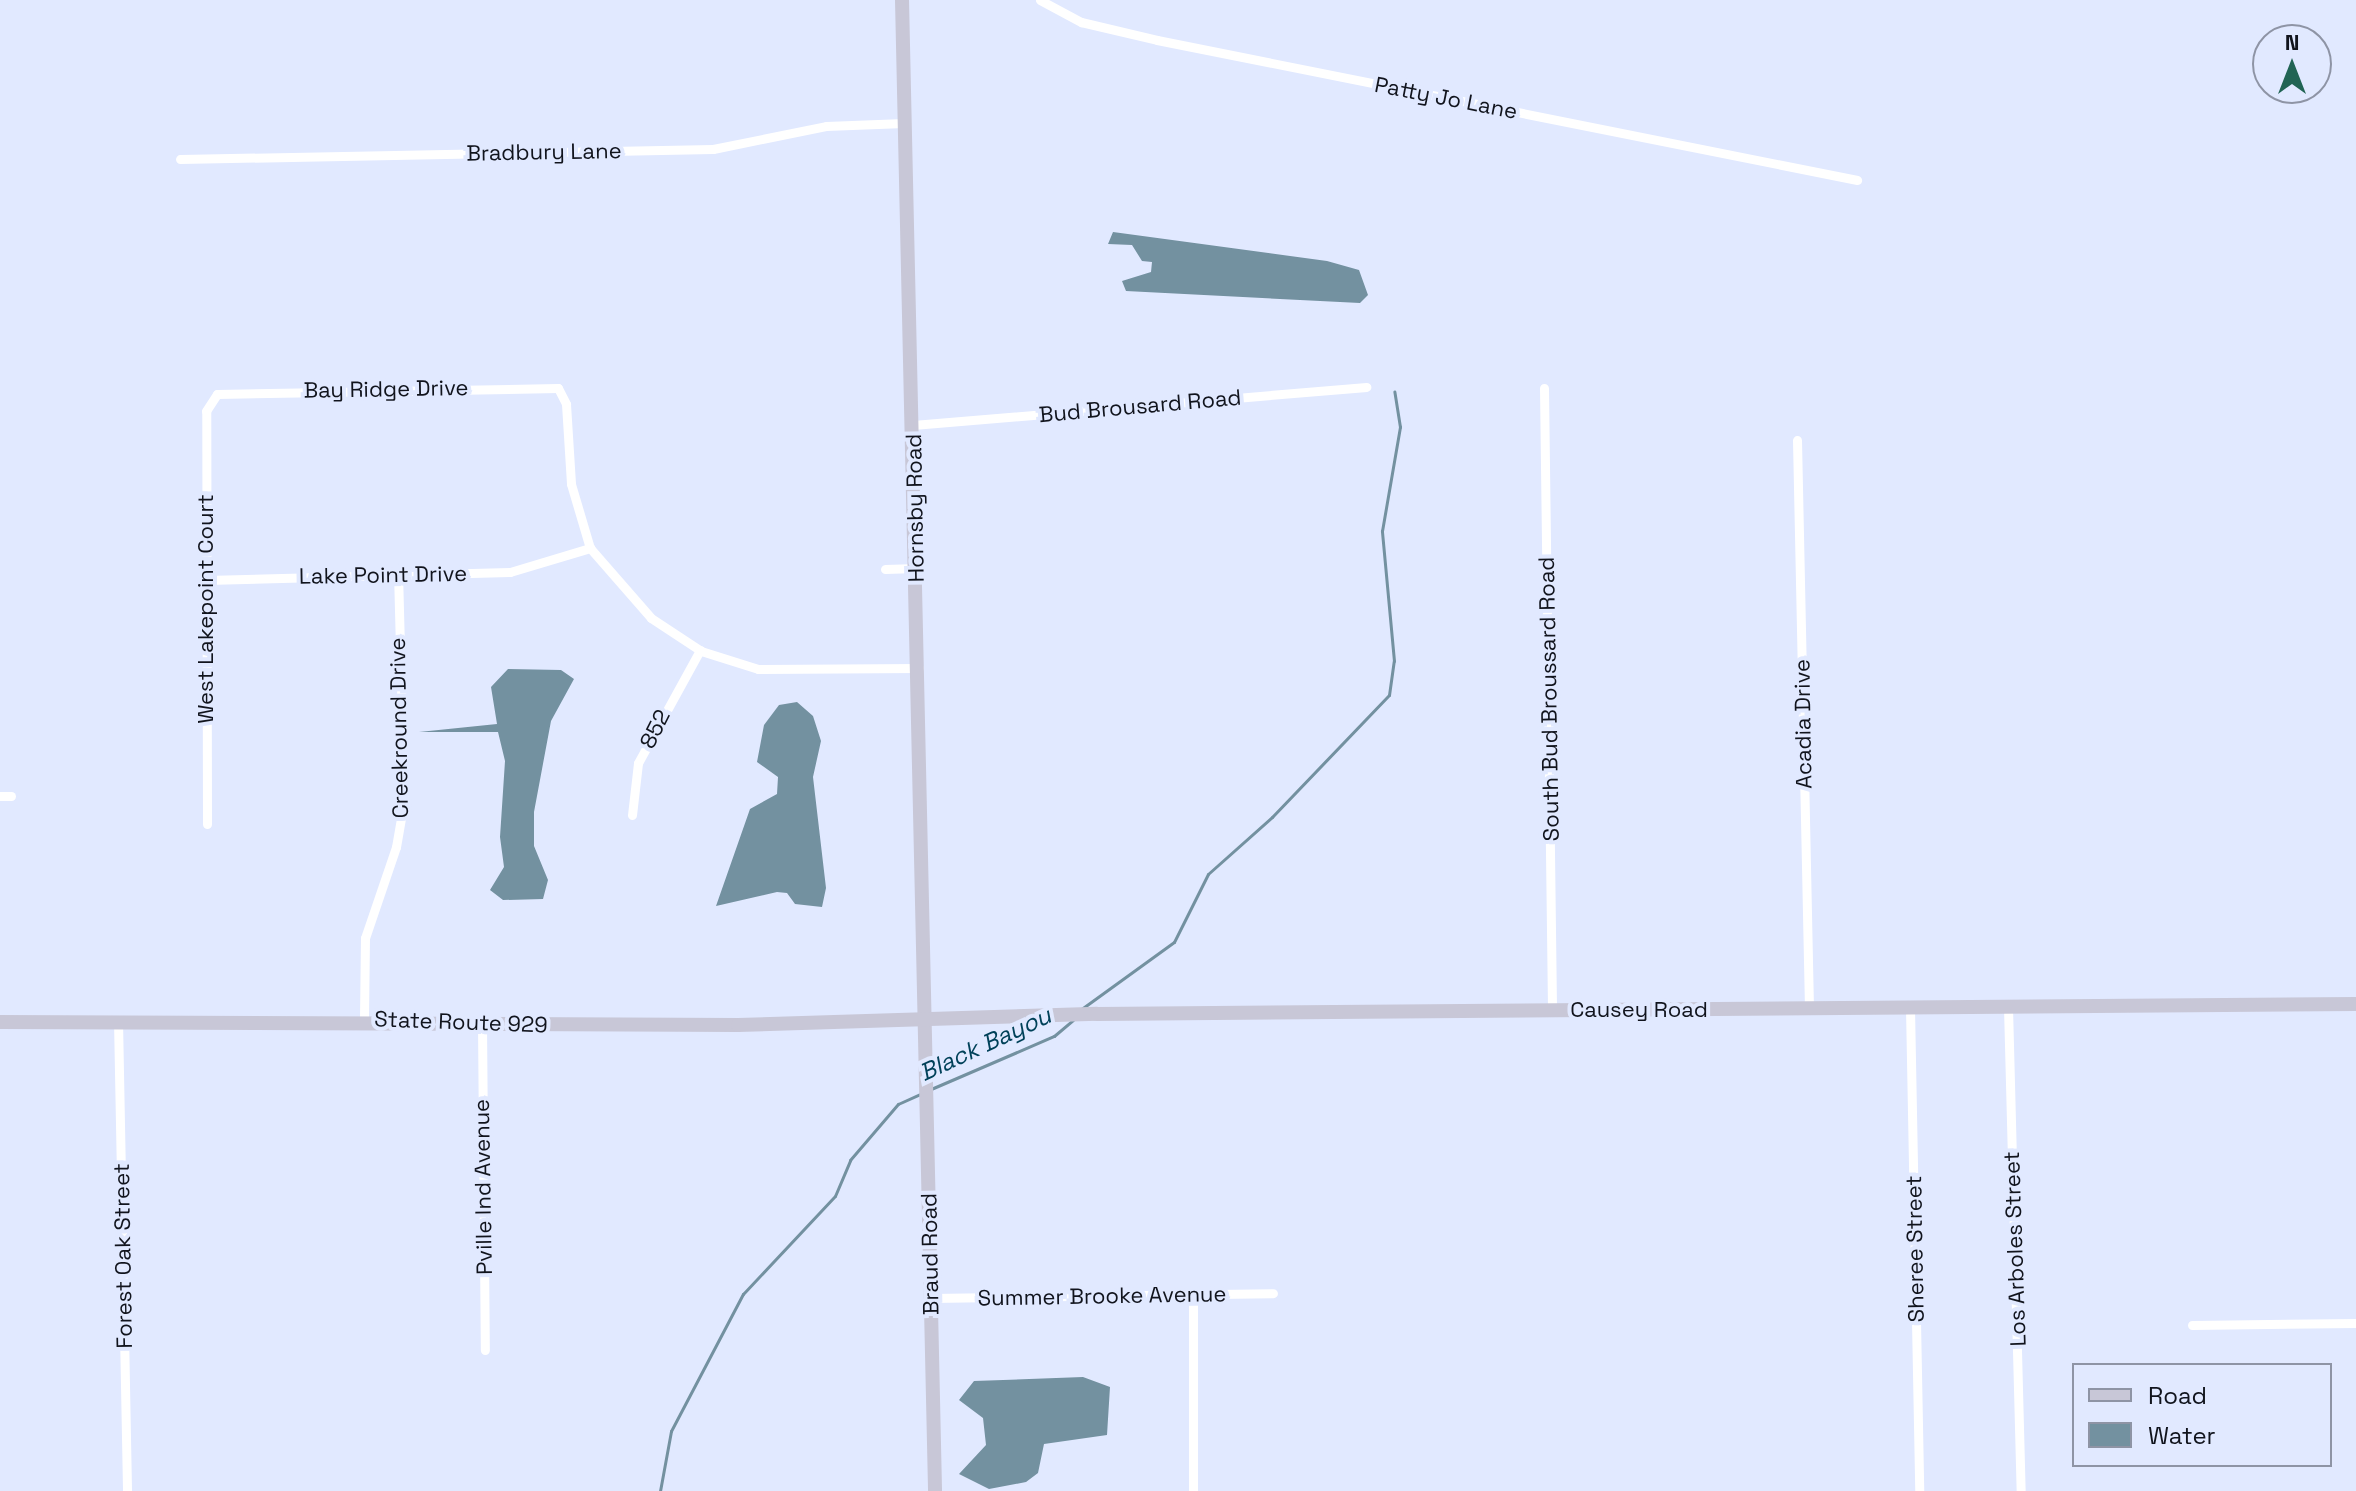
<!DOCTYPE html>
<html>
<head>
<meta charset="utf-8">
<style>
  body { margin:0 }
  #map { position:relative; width:2356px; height:1491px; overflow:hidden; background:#e1e9ff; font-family:"Space Grotesk",sans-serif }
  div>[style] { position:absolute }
  .water>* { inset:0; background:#7391a0 }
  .stream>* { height:3px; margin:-1.5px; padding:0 1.5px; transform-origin:1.5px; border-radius:1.5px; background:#7391a0 }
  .street>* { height:9px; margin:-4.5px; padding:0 4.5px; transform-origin:4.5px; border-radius:4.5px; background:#fff }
  .secondary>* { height:14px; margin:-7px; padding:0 7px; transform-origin:7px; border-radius:7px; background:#c8c7d7 }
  span { translate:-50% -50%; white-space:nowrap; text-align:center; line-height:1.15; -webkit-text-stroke:8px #e1e9ff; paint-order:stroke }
  .street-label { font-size:22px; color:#11141d }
  .water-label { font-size:24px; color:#004159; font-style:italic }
  .legend { position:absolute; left:2072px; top:1363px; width:260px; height:104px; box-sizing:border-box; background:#e1e9ff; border:2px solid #8e94a5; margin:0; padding:10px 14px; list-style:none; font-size:24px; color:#11141d }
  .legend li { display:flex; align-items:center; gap:16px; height:40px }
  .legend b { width:40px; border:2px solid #8e94a5 }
  .north { position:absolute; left:2252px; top:24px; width:80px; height:80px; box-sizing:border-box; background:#e1e9ff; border:2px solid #8e94a5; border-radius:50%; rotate:0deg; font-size:22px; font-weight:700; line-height:32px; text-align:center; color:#11141d }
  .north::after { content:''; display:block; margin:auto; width:28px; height:36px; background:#216454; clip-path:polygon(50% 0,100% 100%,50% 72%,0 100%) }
</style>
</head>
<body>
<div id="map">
  <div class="water">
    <div style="clip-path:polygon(1113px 232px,1327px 261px,1359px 270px,1368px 295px,1360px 303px,1126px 291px,1122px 281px,1151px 272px,1152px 262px,1142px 261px,1132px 245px,1108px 244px)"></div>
    <div style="clip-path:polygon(508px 669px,561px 670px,574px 679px,551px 721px,534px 812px,534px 846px,548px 880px,543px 899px,503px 900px,490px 890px,504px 867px,500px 837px,505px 761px,498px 732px,419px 732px,497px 724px,491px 687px)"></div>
    <div style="clip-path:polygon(797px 702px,813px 716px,821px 741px,813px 777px,826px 888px,822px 907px,795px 904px,787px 893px,777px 892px,716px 906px,750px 809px,777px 794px,778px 777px,757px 762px,764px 725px,779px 705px)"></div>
    <div style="clip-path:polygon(1083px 1377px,1110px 1387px,1107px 1435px,1044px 1444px,1038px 1473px,1026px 1482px,989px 1489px,959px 1474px,986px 1445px,983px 1418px,959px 1400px,974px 1381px)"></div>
  </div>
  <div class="stream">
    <div style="left:1080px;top:1010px;width:116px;rotate:-35.9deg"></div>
    <div style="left:1174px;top:942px;width:76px;rotate:-63.4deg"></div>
    <div style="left:1208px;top:874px;width:86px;rotate:-41.7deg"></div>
    <div style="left:1272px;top:817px;width:169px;rotate:-46.2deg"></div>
    <div style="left:1389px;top:695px;width:34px;rotate:-82deg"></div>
    <div style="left:1394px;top:661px;width:131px;rotate:-95.3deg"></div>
    <div style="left:1382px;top:531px;width:106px;rotate:-80.2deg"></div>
    <div style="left:1400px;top:427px;width:36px;rotate:-99deg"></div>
    <div style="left:931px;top:1089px;width:134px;rotate:-23.3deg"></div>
    <div style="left:1054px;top:1036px;width:25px;rotate:-40deg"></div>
    <div style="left:660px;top:1491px;width:61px;rotate:-79.6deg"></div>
    <div style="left:671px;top:1431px;width:155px;rotate:-62.3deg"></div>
    <div style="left:743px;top:1294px;width:134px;rotate:-46.8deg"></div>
    <div style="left:835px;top:1196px;width:39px;rotate:-67deg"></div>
    <div style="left:850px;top:1160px;width:74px;rotate:-49.4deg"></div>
    <div style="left:898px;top:1104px;width:24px;rotate:-24deg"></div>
  </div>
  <div class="street">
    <div style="left:1040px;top:0;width:47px;rotate:28.2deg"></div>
    <div style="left:1081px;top:22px;width:78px;rotate:13.3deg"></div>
    <div style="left:1157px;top:40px;width:714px;rotate:11.31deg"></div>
    <div style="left:180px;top:159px;width:533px;rotate:-1.07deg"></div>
    <div style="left:713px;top:149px;width:115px;rotate:-11.5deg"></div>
    <div style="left:826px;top:126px;width:78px;rotate:-2.2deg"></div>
    <div style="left:1544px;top:388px;width:623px;rotate:89.26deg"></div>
    <div style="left:913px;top:425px;width:455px;rotate:-4.8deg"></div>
    <div style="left:1797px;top:440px;width:569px;rotate:88.79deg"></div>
    <div style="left:885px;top:569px;width:32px;rotate:-2deg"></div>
    <div style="left:206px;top:580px;width:304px;rotate:-1.5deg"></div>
    <div style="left:510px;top:572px;width:84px;rotate:-16.7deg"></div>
    <div style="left:0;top:796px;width:11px"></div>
    <div style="left:632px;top:815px;width:52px;rotate:-83.4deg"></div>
    <div style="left:638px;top:763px;width:129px;rotate:-61.2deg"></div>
    <div style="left:207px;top:824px;width:413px;rotate:-90.1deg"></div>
    <div style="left:206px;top:411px;width:20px;rotate:-57deg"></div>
    <div style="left:217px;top:394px;width:341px;rotate:-1deg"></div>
    <div style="left:558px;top:388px;width:18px;rotate:63deg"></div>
    <div style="left:566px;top:404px;width:80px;rotate:86.4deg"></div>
    <div style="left:571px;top:484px;width:67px;rotate:73.5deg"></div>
    <div style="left:590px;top:548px;width:93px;rotate:48.9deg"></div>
    <div style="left:651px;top:618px;width:60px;rotate:33.4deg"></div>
    <div style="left:701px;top:651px;width:60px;rotate:17.5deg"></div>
    <div style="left:758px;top:669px;width:161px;rotate:-0.4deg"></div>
    <div style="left:2008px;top:1007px;width:484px;rotate:88.5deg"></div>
    <div style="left:1910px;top:1008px;width:483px;rotate:88.9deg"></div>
    <div style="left:364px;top:1019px;width:81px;rotate:-89.3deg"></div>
    <div style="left:365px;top:938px;width:96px;rotate:-71.2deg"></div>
    <div style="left:396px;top:847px;width:47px;rotate:-80.1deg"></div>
    <div style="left:404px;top:801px;width:226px;rotate:-91.5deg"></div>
    <div style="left:118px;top:1020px;width:471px;rotate:88.9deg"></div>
    <div style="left:482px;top:1024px;width:326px;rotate:89.5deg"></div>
    <div style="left:1193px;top:1294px;width:197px;rotate:90deg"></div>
    <div style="left:931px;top:1298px;width:342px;rotate:-0.8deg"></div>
    <div style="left:2192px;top:1325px;width:164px;rotate:-0.7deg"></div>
  </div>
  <div class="secondary">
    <div style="left:902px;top:0;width:1491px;rotate:88.73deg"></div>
    <div style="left:0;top:1022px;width:738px;rotate:0.23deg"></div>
    <div style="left:738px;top:1025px;width:359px;rotate:-1.8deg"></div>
    <div style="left:1097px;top:1014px;width:1259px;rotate:-0.46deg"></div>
  </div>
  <div class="street-label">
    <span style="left:1446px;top:98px;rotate:11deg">Patty Jo Lane</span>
    <span style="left:544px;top:152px;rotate:-1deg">Bradbury Lane</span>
    <span style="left:386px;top:389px;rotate:-1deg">Bay Ridge Drive</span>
    <span style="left:1140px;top:406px;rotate:-5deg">Bud Brousard Road</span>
    <span style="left:915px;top:508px;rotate:-91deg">Hornsby Road</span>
    <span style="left:383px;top:575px;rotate:-1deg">Lake Point Drive</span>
    <span style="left:206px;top:609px;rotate:-90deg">West Lakepoint Court</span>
    <span style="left:1549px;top:699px;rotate:-91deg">South Bud Broussard Road</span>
    <span style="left:1803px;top:724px;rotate:-91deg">Acadia Drive</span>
    <span style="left:399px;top:728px;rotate:-91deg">Creekround Drive</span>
    <span style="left:655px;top:729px;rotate:-63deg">852</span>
    <span style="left:1639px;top:1010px">Causey Road</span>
    <span style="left:461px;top:1022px;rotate:2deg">State Route 929</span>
    <span style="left:483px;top:1187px;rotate:-91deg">Pville Ind Avenue</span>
    <span style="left:1915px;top:1249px;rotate:-91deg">Sheree Street</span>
    <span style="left:2015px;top:1249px;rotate:-92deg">Los Arboles Street</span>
    <span style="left:930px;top:1254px;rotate:-91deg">Braud Road</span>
    <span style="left:123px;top:1256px;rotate:-91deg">Forest Oak Street</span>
    <span style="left:1102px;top:1296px;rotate:-1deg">Summer Brooke Avenue</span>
  </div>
  <div class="water-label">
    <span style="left:985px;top:1044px;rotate:-25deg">Black Bayou</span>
  </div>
  <ul class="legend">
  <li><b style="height:10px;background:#c8c7d7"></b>Road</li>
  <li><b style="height:22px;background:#7391a0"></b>Water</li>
  </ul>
  <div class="north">N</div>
</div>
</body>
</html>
